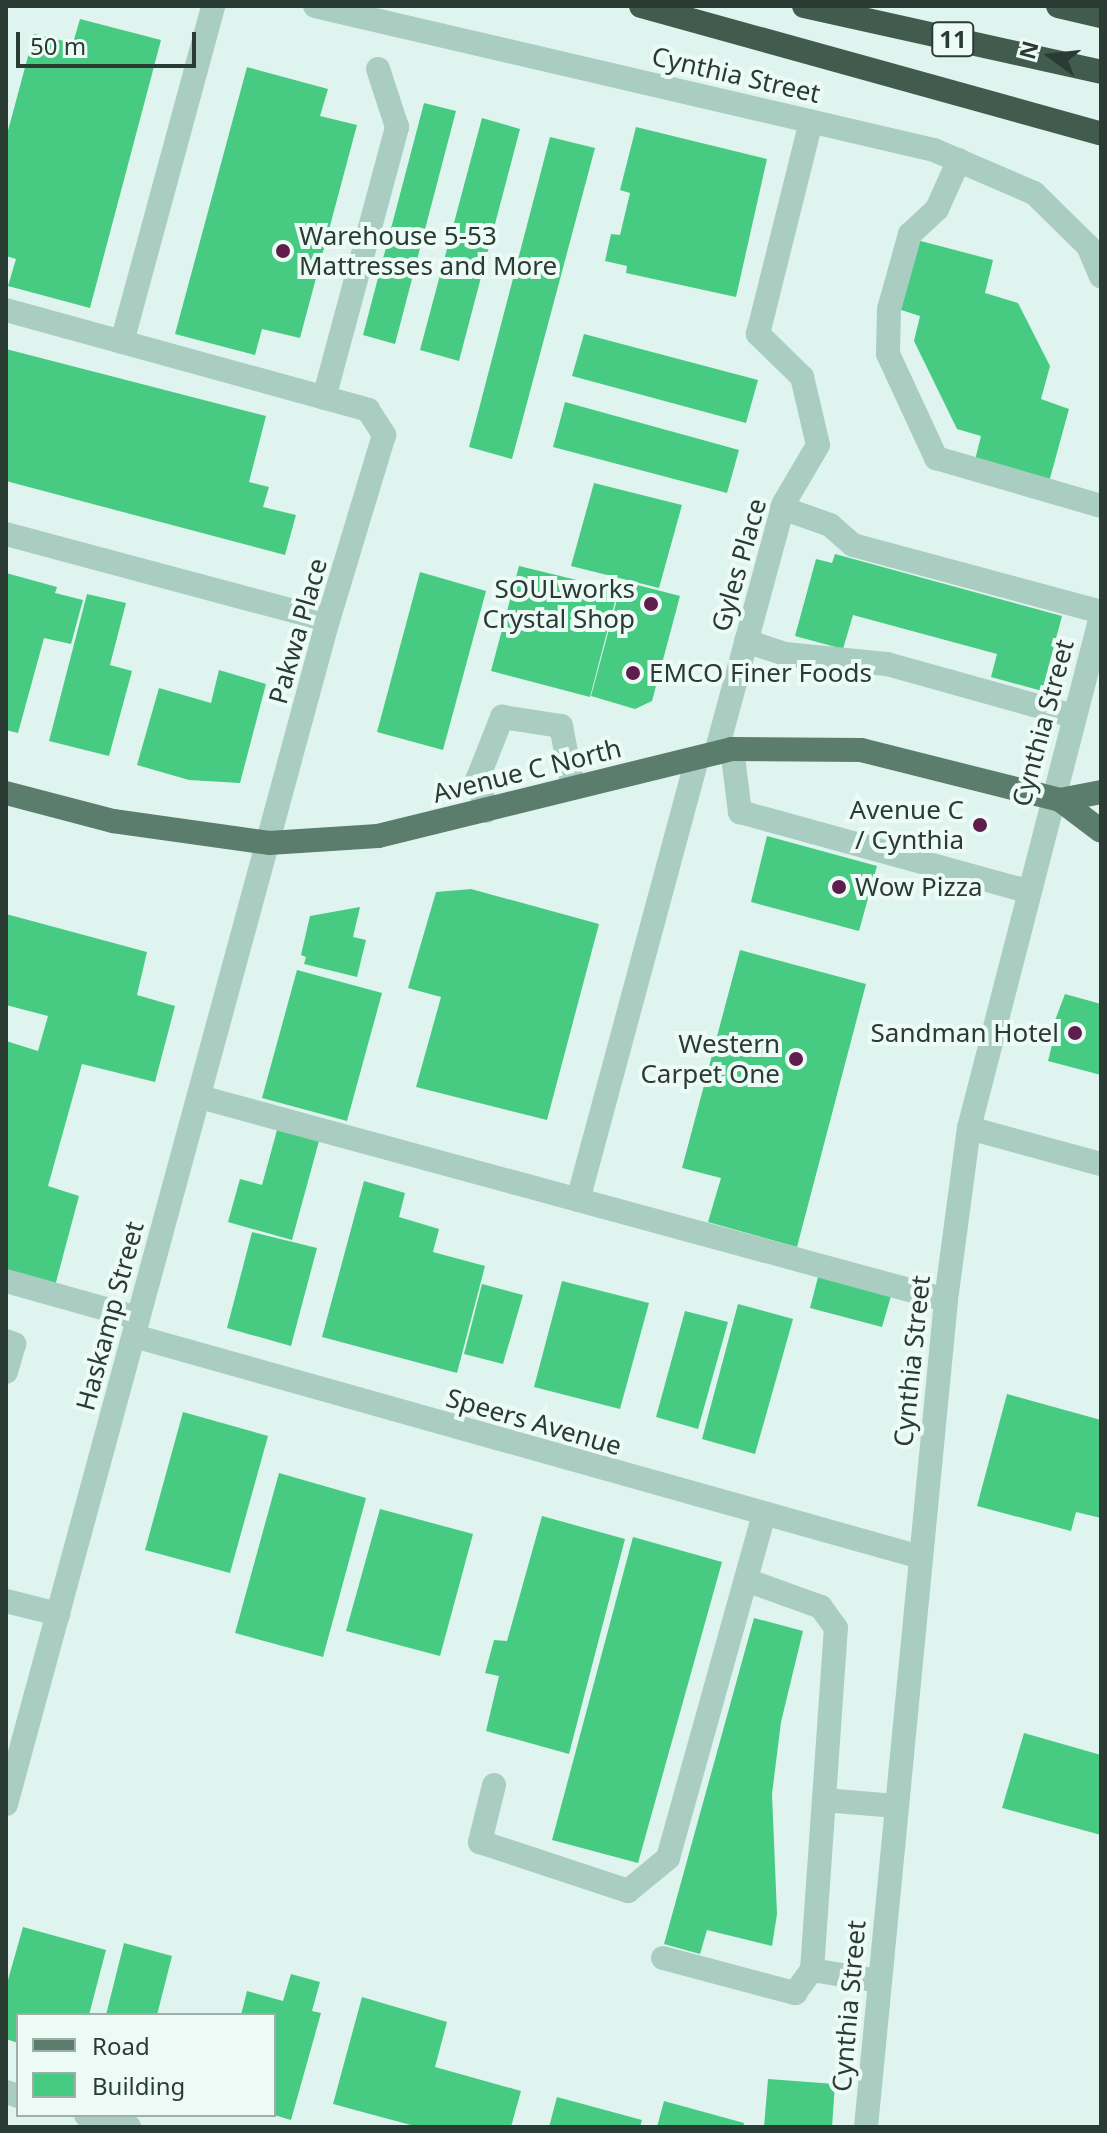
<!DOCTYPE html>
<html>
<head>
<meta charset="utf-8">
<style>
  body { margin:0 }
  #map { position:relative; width:1107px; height:2133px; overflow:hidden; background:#e0f4ef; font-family:"Noto Sans",sans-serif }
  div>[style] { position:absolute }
  .building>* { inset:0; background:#47cb82 }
  .minor>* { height:24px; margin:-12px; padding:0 12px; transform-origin:12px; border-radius:12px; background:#aacdc2 }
  .major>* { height:24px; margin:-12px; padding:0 12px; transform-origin:12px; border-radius:12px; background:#5b7d6d }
  .highway>* { height:24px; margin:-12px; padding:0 12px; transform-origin:12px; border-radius:12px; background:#415c4f }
  .dots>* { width:22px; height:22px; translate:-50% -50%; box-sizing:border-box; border:4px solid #edfbf7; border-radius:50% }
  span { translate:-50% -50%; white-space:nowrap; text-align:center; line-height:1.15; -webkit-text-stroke:8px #edfbf7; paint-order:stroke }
  .shield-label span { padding:2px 6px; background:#edfbf7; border:2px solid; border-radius:6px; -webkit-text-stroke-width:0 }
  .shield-label { font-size:24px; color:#2a3b33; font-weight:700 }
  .street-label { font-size:26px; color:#2a3b33 }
  .poi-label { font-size:26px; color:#2a3b33 }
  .left { translate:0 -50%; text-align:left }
  .right { translate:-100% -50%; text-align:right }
  .frame { position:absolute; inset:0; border:8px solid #2a3b33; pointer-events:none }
  .legend { position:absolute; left:16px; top:2013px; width:260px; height:104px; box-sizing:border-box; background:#edfbf7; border:2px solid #9faea9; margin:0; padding:10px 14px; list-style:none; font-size:24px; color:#2a3b33 }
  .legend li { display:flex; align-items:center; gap:16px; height:40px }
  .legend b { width:40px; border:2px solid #9faea9 }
  .north { position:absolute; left:1011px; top:16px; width:80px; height:80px; -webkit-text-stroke:6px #edfbf7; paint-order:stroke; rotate:285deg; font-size:22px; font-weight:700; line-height:32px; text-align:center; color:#2a3b33 }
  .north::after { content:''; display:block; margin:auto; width:28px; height:36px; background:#2a3b33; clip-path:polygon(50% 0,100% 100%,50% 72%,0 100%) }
  .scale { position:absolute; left:16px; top:32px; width:180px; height:36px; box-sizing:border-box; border:4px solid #2a3b33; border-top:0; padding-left:10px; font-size:24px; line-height:28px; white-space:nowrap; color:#2a3b33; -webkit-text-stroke:6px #edfbf7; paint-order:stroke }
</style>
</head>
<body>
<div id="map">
  <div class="building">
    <div style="clip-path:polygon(80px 19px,161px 40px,90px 308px,8px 286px,16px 259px,6px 256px,6px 138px,34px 34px,73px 43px)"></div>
    <div style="clip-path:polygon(247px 67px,328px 89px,320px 116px,357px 125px,300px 338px,262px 329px,255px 355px,175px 334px)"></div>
    <div style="clip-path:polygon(424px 103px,456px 111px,395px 344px,363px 335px)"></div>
    <div style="clip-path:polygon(482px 118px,520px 129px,459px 361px,420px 350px)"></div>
    <div style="clip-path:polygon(636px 127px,767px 159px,736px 297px,626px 273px,627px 266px,605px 261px,611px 234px,620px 235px,630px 193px,620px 190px)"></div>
    <div style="clip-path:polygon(550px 137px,595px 148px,512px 459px,469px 447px)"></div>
    <div style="clip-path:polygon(917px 240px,993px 260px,985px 293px,1018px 303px,1050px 366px,1041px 399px,1069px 409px,1049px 482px,975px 460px,981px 436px,957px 429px,914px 341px,920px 316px,898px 309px)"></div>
    <div style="clip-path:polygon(584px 334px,758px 380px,746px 423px,572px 376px)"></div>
    <div style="clip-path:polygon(6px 349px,266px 416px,249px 482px,269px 487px,263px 507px,296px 515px,285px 555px,6px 481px)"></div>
    <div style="clip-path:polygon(565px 402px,739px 450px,727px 493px,553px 447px)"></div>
    <div style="clip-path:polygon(594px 483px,682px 505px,659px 588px,571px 566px)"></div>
    <div style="clip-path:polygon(835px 554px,1062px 616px,1042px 691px,991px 677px,997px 654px,853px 615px,843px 649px,795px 636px,816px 559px,832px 563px)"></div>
    <div style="clip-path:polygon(519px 566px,618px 590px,590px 697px,491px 671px)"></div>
    <div style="clip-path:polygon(420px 572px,486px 591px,443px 750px,377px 732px)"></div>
    <div style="clip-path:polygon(6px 573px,57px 587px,55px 593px,83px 600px,71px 644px,44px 638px,18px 733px,6px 730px)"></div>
    <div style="clip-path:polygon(622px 581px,680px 596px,652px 701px,635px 709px,591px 696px)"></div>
    <div style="clip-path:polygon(87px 594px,126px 603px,110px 665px,132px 671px,109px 756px,49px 741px)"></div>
    <div style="clip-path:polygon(219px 670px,266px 684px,240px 783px,189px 780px,137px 765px,159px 688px,211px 703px)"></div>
    <div style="clip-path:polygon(767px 836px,877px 866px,859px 931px,751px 902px)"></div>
    <div style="clip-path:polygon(471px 889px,599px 924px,547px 1120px,416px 1087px,441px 997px,408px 988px,436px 892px)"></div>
    <div style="clip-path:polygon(360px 907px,353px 937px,366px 940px,357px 977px,304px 964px,306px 957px,301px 955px,310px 916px)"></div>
    <div style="clip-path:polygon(6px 914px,147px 952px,137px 995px,175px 1006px,155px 1082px,82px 1064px,48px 1186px,79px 1196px,55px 1286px,6px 1273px,6px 1041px,38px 1051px,48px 1016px,6px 1005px)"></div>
    <div style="clip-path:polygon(740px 950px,866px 984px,797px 1247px,708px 1222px,721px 1178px,682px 1168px)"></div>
    <div style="clip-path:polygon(297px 970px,382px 993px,347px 1121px,262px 1098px)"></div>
    <div style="clip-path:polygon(1065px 994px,1101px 1004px,1101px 1075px,1048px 1061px,1052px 1045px,1046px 1044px)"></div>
    <div style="clip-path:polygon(277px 1130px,319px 1141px,292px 1240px,228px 1222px,240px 1179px,262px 1185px)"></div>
    <div style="clip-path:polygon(364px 1181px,405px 1193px,399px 1217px,439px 1229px,433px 1252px,485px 1266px,457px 1373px,322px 1337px)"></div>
    <div style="clip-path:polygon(252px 1232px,317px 1248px,291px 1346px,227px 1328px)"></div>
    <div style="clip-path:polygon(818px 1277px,891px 1296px,882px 1327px,810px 1308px)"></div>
    <div style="clip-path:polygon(562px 1281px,649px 1303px,620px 1409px,534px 1387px)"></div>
    <div style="clip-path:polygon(482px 1284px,523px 1295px,503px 1364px,464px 1354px)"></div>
    <div style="clip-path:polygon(738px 1304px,793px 1319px,755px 1454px,702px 1439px)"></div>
    <div style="clip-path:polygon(685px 1311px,728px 1322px,698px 1429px,656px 1417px)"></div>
    <div style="clip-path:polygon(1007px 1394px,1101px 1420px,1101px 1518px,1076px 1512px,1071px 1531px,977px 1506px)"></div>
    <div style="clip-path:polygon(183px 1412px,268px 1436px,230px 1573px,145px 1550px)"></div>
    <div style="clip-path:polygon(279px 1473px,366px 1498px,323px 1657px,235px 1633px)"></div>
    <div style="clip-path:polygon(380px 1509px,473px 1534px,440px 1656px,346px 1631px)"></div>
    <div style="clip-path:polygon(542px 1516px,625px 1539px,569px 1754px,486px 1731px,499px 1676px,485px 1673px,494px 1640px,507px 1641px)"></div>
    <div style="clip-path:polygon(633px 1537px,722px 1562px,638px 1863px,552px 1840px)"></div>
    <div style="clip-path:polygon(754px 1618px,803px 1631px,781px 1722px,772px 1794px,777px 1914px,772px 1946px,707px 1930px,700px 1954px,664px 1944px)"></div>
    <div style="clip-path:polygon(1024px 1733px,1101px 1755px,1101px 1835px,1002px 1808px)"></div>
    <div style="clip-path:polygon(23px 1927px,106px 1950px,89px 2015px,18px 2015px,18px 2043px,6px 2039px,6px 1987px)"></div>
    <div style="clip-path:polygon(124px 1943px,172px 1956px,157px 2015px,106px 2015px)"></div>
    <div style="clip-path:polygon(291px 1974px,320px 1982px,312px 2011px,321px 2013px,291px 2120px,274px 2115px,274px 2015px,241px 2015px,247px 1991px,283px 2001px)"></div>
    <div style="clip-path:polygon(362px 1997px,447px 2022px,435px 2067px,521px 2091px,511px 2127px,418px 2127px,333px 2104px)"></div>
    <div style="clip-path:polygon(768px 2079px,835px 2084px,832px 2127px,764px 2127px)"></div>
    <div style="clip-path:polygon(557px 2097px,642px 2120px,640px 2127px,549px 2127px)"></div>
    <div style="clip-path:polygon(664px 2101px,744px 2123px,743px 2127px,657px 2127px)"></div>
  </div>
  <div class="minor">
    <div style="left:315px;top:6px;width:636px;rotate:13.1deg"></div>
    <div style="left:934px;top:150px;width:109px;rotate:23.3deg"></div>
    <div style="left:1034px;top:193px;width:76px;rotate:44.5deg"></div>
    <div style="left:1088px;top:246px;width:33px;rotate:67deg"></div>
    <div style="left:959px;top:160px;width:54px;rotate:114.2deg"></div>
    <div style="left:937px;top:209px;width:37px;rotate:137deg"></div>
    <div style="left:910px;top:234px;width:78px;rotate:105.6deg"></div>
    <div style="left:889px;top:309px;width:45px;rotate:91.3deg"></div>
    <div style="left:888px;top:354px;width:115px;rotate:65.2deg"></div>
    <div style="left:936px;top:458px;width:172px;rotate:16.2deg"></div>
    <div style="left:6px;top:310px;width:376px;rotate:15.4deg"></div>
    <div style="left:368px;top:410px;width:30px;rotate:57deg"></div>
    <div style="left:384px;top:435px;width:193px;rotate:106.8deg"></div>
    <div style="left:328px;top:620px;width:1227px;rotate:105.21deg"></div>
    <div style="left:122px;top:342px;width:348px;rotate:-74.8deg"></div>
    <div style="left:324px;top:398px;width:281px;rotate:-74.9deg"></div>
    <div style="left:397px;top:127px;width:61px;rotate:-108.1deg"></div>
    <div style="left:782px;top:508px;width:51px;rotate:19.5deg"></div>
    <div style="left:830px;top:525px;width:30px;rotate:41deg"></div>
    <div style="left:853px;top:545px;width:257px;rotate:15.1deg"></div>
    <div style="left:6px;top:534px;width:333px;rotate:15deg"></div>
    <div style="left:746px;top:641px;width:41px;rotate:18.4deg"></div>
    <div style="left:785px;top:654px;width:102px;rotate:5.6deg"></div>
    <div style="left:887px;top:664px;width:193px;rotate:15.6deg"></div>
    <div style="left:732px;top:749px;width:64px;rotate:82.8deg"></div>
    <div style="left:740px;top:812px;width:298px;rotate:15.4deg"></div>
    <div style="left:716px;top:753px;width:259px;rotate:-74.8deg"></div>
    <div style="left:784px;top:503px;width:67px;rotate:-59.6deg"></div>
    <div style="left:818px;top:445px;width:70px;rotate:-103.2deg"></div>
    <div style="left:802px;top:377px;width:62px;rotate:-135.7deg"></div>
    <div style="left:758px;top:334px;width:219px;rotate:-76deg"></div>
    <div style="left:486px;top:811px;width:34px;rotate:-104deg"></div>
    <div style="left:478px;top:778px;width:66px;rotate:-68.5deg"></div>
    <div style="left:502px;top:717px;width:60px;rotate:8.7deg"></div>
    <div style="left:561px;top:726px;width:63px;rotate:79deg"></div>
    <div style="left:200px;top:1097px;width:773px;rotate:15.22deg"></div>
    <div style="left:969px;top:1128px;width:137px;rotate:15.3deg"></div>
    <div style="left:578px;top:1200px;width:458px;rotate:-74.9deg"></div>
    <div style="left:6px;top:1281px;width:137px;rotate:15.7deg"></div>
    <div style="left:134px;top:1336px;width:816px;rotate:15.7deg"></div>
    <div style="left:6px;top:1341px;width:9px;rotate:21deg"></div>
    <div style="left:14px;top:1344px;width:29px;rotate:106deg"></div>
    <div style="left:6px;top:1601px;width:54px;rotate:14deg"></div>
    <div style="left:494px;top:1785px;width:59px;rotate:103.8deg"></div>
    <div style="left:480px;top:1842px;width:156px;rotate:18.3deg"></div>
    <div style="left:628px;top:1891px;width:52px;rotate:-39.5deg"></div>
    <div style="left:668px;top:1858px;width:357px;rotate:-74.4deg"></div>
    <div style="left:824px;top:1800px;width:72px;rotate:4.8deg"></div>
    <div style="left:663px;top:1958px;width:137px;rotate:14.9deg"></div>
    <div style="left:795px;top:1993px;width:29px;rotate:-54deg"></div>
    <div style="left:812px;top:1970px;width:343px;rotate:-86deg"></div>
    <div style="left:836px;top:1628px;width:26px;rotate:-126deg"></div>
    <div style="left:821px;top:1607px;width:80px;rotate:-160.2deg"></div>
    <div style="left:812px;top:1970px;width:68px;rotate:9.3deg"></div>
    <div style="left:6px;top:2092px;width:13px;rotate:18deg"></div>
    <div style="left:86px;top:2115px;width:45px;rotate:15.6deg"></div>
    <div style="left:866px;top:2127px;width:831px;rotate:-84.47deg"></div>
    <div style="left:946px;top:1300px;width:174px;rotate:-82.4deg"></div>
    <div style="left:969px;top:1128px;width:529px;rotate:-75.54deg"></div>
  </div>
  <div class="major">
    <div style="left:6px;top:793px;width:111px;rotate:14.7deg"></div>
    <div style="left:113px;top:821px;width:158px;rotate:8deg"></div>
    <div style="left:269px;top:843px;width:109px;rotate:-3.7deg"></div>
    <div style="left:378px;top:836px;width:365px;rotate:-13.8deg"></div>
    <div style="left:732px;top:749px;width:129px;rotate:0.4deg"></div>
    <div style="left:861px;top:750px;width:205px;rotate:14.1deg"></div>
    <div style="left:1060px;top:800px;width:42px;rotate:-11deg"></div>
    <div style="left:1060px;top:800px;width:51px;rotate:37.1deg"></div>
  </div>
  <div class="highway">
    <div style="left:641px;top:6px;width:477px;rotate:15.5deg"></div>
    <div style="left:804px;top:6px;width:304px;rotate:12.5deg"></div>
    <div style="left:1058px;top:6px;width:44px;rotate:13.1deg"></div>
  </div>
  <div class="dots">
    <div style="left:283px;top:251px;background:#5f1d4d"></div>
    <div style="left:651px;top:604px;background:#5f1d4d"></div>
    <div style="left:633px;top:673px;background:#5f1d4d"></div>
    <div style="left:980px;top:825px;background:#5f1d4d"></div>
    <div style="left:839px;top:887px;background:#5f1d4d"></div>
    <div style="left:1075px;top:1033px;background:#5f1d4d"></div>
    <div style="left:796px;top:1059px;background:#5f1d4d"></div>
  </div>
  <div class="shield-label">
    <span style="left:953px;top:39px">11</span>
  </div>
  <div class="street-label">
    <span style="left:736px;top:75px;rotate:13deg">Cynthia Street</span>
    <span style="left:739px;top:565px;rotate:-74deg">Gyles Place</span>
    <span style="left:298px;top:631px;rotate:-74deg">Pakwa Place</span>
    <span style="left:1043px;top:723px;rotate:-75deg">Cynthia Street</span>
    <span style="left:527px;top:771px;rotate:-14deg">Avenue C North</span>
    <span style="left:110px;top:1316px;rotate:-75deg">Haskamp Street</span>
    <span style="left:912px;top:1361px;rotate:-84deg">Cynthia Street</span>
    <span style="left:534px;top:1422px;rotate:16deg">Speers Avenue</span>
    <span style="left:849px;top:2006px;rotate:-85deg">Cynthia Street</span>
  </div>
  <div class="poi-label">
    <span class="left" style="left:299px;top:251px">Warehouse 5-53<br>Mattresses and More</span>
    <span class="right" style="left:635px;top:604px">SOULworks<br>Crystal Shop</span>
    <span class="left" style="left:649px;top:673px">EMCO Finer Foods</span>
    <span class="right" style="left:964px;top:825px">Avenue C<br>/ Cynthia</span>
    <span class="left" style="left:855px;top:887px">Wow Pizza</span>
    <span class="right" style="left:1059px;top:1033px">Sandman Hotel</span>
    <span class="right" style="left:780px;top:1059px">Western<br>Carpet One</span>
  </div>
  <div class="frame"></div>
  <ul class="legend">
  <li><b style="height:10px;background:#5b7d6d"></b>Road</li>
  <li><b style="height:22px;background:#47cb82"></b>Building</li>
  </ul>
  <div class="north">N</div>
  <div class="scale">50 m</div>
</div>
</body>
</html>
